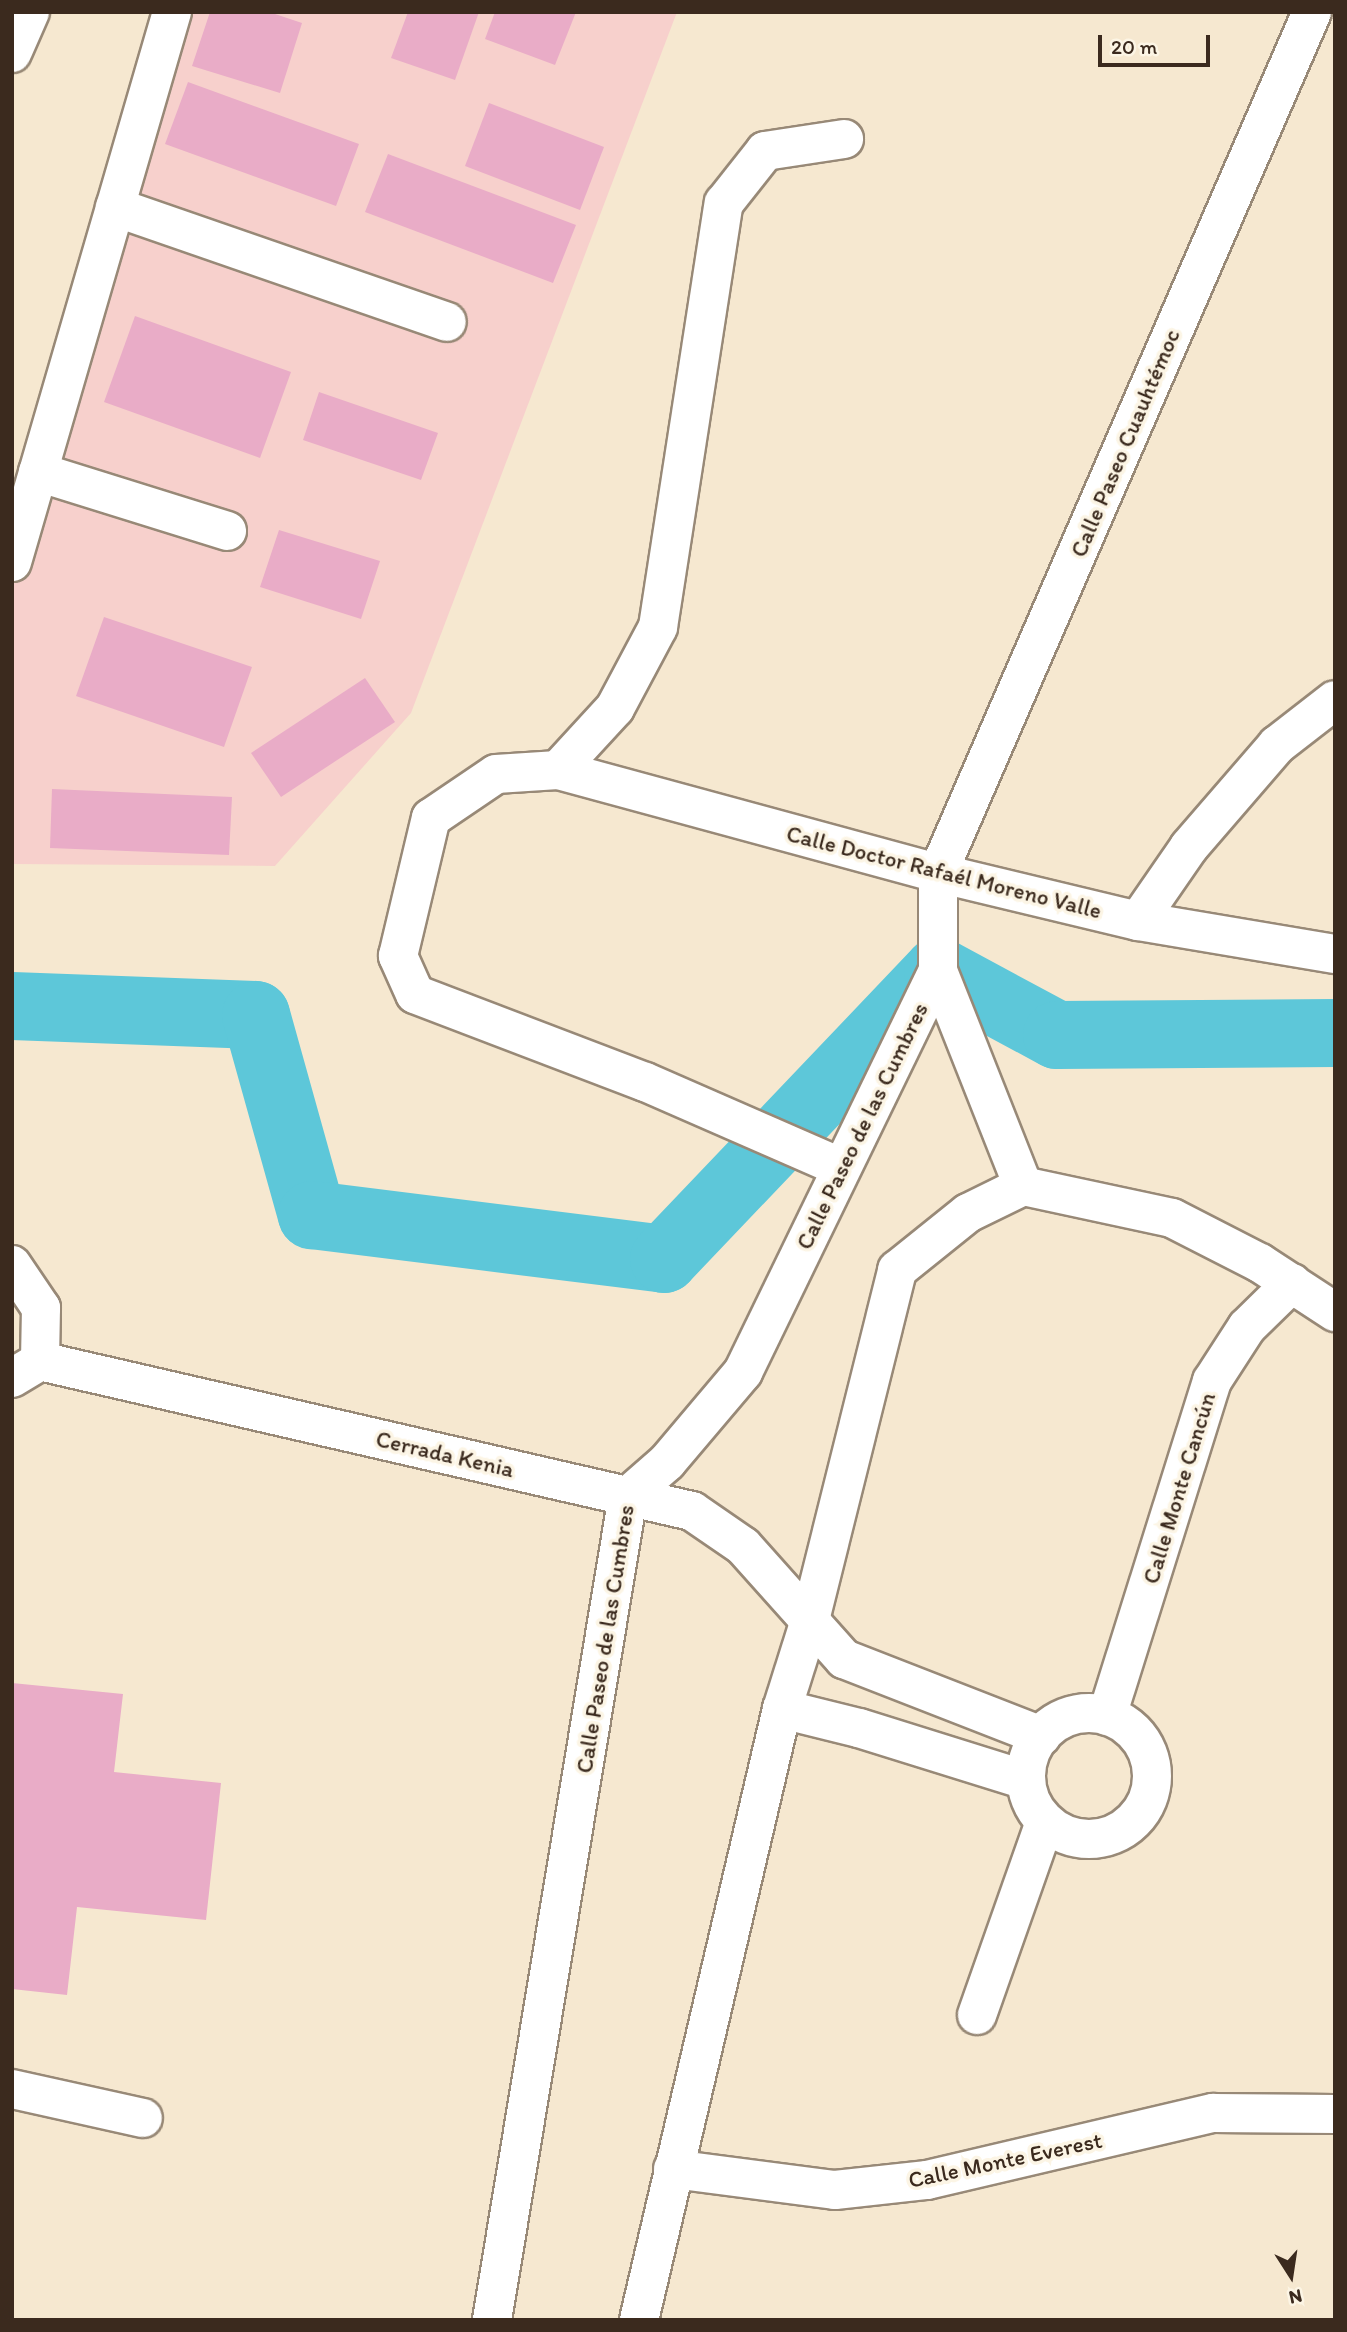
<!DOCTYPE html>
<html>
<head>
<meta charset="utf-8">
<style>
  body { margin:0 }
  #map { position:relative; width:1347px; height:2332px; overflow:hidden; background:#f6e8d0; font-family:Itim,sans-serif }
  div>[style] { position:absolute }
  .built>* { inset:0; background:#f7d0cc }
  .river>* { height:68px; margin:-34px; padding:0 34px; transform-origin:34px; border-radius:34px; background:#5dc7d9 }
  .building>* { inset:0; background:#e9acc7 }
  .roads { filter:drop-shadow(2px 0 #988977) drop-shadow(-2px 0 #988977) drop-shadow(0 2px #988977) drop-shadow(0 -2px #988977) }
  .minor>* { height:38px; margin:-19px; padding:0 19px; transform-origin:19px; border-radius:19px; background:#fff }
  .minor>.ring { margin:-19px; padding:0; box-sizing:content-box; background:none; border:38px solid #fff; border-radius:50% }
  span { translate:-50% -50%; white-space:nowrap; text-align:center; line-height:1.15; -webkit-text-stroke:7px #fcf5e5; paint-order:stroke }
  .street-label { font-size:23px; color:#3b2a1e }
  .frame { position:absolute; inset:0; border:14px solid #3b2a1e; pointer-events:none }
  .north { position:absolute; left:1256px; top:2241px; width:70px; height:70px; -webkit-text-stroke:5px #fcf5e5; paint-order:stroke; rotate:168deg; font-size:19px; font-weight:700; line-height:28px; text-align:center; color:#3b2a1e }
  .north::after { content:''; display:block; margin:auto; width:24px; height:32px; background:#3b2a1e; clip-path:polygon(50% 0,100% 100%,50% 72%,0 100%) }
  .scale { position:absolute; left:1098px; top:35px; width:112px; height:32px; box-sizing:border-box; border:4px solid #3b2a1e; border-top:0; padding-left:9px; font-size:21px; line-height:24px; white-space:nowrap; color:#3b2a1e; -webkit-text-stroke:5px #fcf5e5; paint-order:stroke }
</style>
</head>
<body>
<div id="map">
  <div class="built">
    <div style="clip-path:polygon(151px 12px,677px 12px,411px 713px,275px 866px,12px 864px,12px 503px)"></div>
  </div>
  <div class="river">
    <div style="left:12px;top:1006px;width:244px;rotate:2.1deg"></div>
    <div style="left:256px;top:1015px;width:208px;rotate:74.4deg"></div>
    <div style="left:312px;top:1215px;width:355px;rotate:7.1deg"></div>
    <div style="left:664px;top:1259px;width:398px;rotate:-46.4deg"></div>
    <div style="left:938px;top:971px;width:135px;rotate:28.3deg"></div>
    <div style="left:1057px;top:1035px;width:278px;rotate:-0.4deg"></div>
  </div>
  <div class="building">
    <div style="clip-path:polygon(210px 12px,269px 12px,302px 23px,280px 93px,192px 66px)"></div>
    <div style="clip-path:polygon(408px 12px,479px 12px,455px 80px,391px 58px)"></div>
    <div style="clip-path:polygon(495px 12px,576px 12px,555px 65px,485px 39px)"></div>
    <div style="clip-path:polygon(188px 82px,359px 144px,336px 206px,165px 144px)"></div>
    <div style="clip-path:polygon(489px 103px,604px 147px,580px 210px,465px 166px)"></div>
    <div style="clip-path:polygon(388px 154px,576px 225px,553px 283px,365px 212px)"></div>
    <div style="clip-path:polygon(135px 316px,291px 372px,260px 458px,104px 402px)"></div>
    <div style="clip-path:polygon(319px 392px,438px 433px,421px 480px,303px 440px)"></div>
    <div style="clip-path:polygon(279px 530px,380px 561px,361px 619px,260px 587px)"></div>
    <div style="clip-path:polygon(104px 617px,252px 667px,224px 747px,76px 696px)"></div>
    <div style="clip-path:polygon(365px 678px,395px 722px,281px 797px,251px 753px)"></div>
    <div style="clip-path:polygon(52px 789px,232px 797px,229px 855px,50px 848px)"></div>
    <div style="clip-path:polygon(12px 1683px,123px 1694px,114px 1772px,221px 1783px,206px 1920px,77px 1907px,67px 1995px,12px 1989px)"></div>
  </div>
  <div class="roads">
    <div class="minor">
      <div style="left:12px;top:53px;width:45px;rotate:-66.3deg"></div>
      <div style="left:115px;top:207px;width:351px;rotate:19.1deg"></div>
      <div style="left:38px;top:472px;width:198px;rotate:17.3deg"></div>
      <div style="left:12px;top:562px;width:573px;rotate:-73.78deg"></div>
      <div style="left:558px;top:770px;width:84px;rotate:-47.4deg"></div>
      <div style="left:615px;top:708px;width:92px;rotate:-62deg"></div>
      <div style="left:658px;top:627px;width:429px;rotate:-81.2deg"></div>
      <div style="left:724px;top:203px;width:66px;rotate:-51.7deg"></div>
      <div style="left:765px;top:151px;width:80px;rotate:-8.6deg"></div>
      <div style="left:1138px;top:921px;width:90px;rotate:-55.4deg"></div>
      <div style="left:1189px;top:847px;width:135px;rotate:-49.2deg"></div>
      <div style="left:1277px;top:745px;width:73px;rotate:-37.8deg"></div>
      <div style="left:938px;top:971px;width:231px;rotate:68.4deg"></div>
      <div style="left:840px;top:1167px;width:213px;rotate:-156.4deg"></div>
      <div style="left:645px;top:1082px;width:246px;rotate:-159.1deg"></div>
      <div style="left:415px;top:994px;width:42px;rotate:-114.1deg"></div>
      <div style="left:398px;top:956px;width:142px;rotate:-76.6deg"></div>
      <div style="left:431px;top:818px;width:78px;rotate:-34.1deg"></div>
      <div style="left:496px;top:774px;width:62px;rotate:-3.7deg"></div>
      <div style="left:558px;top:770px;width:394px;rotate:15.2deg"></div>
      <div style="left:938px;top:873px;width:206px;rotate:13.5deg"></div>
      <div style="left:1138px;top:921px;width:200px;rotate:9.5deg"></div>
      <div style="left:12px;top:1265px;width:52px;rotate:56deg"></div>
      <div style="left:41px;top:1308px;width:53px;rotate:91.1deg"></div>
      <div style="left:12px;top:1378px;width:33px;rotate:-31deg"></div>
      <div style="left:40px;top:1361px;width:669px;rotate:12.96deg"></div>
      <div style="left:692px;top:1511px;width:62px;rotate:34.5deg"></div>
      <div style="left:743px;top:1546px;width:152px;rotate:48.2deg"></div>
      <div style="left:844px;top:1659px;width:212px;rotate:21.3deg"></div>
      <div style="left:782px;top:1709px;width:79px;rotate:13.9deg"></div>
      <div style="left:859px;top:1728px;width:175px;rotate:17.3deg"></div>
      <div class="ring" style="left:1026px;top:1713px;width:88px;height:88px"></div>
      <div style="left:1107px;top:1716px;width:351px;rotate:-72.6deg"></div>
      <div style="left:1212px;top:1381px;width:64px;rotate:-57.1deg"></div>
      <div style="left:1247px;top:1327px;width:63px;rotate:-44.4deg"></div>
      <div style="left:977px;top:2015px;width:205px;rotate:-70.6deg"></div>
      <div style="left:12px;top:2089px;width:134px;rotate:12.5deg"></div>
      <div style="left:673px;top:2169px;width:163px;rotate:7.4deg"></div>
      <div style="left:835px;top:2190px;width:93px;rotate:-6.2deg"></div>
      <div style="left:927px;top:2180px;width:294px;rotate:-13.2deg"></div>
      <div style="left:1213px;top:2113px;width:122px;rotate:0.5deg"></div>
      <div style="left:492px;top:2320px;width:835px;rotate:-80.63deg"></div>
      <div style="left:628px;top:1496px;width:52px;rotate:-41.1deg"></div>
      <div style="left:667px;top:1462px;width:118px;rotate:-49.8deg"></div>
      <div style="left:743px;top:1372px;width:446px;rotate:-64.1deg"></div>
      <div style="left:938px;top:971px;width:98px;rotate:-90deg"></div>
      <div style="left:938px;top:873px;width:939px;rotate:-66.52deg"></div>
      <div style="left:639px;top:2320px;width:628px;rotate:-76.83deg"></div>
      <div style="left:782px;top:1709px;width:93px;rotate:-72.5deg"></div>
      <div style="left:810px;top:1620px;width:361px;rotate:-76deg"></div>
      <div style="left:897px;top:1270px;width:91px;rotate:-38.8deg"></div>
      <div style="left:968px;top:1213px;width:61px;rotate:-26.1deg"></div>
      <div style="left:1023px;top:1186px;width:152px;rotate:12.1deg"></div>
      <div style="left:1172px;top:1218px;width:99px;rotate:27.1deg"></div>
      <div style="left:1260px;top:1263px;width:90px;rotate:33.2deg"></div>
    </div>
  </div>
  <div class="street-label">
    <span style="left:1125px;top:443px;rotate:-67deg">Calle Paseo Cuauhtémoc</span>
    <span style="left:944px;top:872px;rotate:14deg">Calle Doctor Rafaél Moreno Valle</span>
    <span style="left:862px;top:1126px;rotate:-64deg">Calle Paseo de las Cumbres</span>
    <span style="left:445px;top:1454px;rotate:13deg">Cerrada Kenia</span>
    <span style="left:1179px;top:1488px;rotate:-73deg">Calle Monte Cancún</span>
    <span style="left:605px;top:1639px;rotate:-81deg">Calle Paseo de las Cumbres</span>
    <span style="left:1005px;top:2160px;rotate:-12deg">Calle Monte Everest</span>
  </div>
  <div class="frame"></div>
  <div class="north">N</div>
  <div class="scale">20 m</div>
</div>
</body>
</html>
